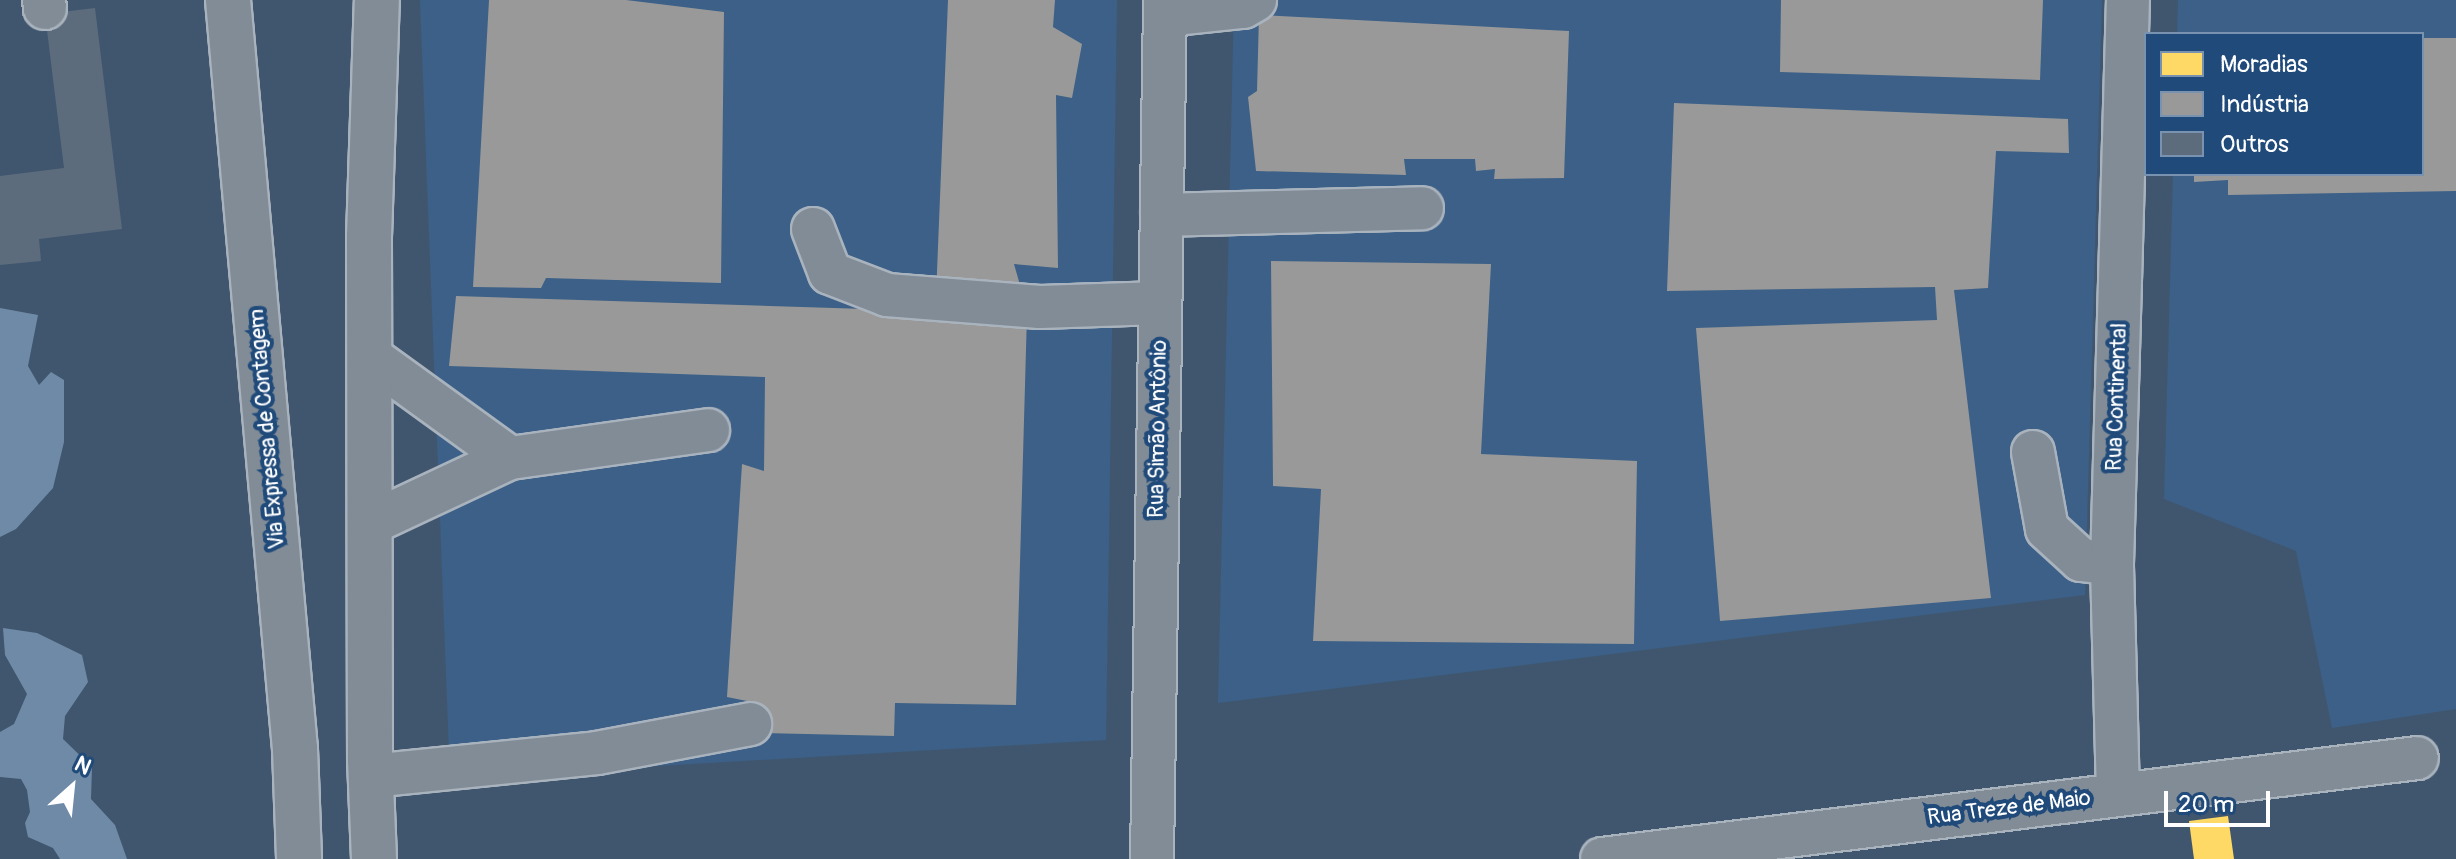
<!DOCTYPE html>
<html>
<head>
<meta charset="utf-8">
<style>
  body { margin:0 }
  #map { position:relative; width:2456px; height:859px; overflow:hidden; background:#40566e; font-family:Pangolin,sans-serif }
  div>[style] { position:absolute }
  .built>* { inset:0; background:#3c6087 }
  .water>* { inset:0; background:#6f8aa7 }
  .homes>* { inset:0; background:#ffd966 }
  .industry>* { inset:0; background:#999 }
  .building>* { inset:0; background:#5c6c7d }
  .roads { filter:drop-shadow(2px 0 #a9b3be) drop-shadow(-2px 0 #a9b3be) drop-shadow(0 2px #a9b3be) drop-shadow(0 -2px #a9b3be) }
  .minor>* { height:42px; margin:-21px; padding:0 21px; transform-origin:21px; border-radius:21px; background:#818c97 }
  .highway>* { height:44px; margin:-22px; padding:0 22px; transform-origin:22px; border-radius:22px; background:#818c97 }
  span { translate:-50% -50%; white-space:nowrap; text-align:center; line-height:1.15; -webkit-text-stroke:8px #1f4a7a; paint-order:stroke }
  .street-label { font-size:22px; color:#fff }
  .legend { position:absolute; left:2144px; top:32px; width:280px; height:144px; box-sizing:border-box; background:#1f4a7a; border:2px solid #7992af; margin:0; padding:10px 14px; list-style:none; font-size:24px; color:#fff }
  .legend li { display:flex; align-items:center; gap:16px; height:40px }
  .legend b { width:40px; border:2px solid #7992af }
  .north { position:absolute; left:32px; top:747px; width:80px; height:80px; -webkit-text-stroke:6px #1f4a7a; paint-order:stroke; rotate:27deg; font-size:22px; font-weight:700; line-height:32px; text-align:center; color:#fff }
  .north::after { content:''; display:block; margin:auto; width:28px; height:36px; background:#fff; clip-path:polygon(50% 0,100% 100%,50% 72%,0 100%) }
  .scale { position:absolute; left:2164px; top:791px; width:106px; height:36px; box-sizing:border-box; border:4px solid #fff; border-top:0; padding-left:10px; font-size:24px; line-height:28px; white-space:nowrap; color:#fff; -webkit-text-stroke:6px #1f4a7a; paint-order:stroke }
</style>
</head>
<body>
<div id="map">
  <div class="built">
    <div style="clip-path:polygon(420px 0,1117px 0,1106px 740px,450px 778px)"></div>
    <div style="clip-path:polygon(1234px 0,2102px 0,2085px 595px,1218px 703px)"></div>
    <div style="clip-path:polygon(2178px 0,2456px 0,2456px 709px,2332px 728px,2296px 551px,2164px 499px,2173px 174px,2422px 174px,2422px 34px,2177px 34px)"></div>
  </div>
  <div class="water">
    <div style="clip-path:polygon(0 308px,38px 315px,28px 366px,39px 385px,51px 372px,64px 380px,64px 442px,53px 488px,16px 529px,0 537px)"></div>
    <div style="clip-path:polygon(3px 628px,37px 633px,82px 655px,88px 682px,65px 716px,63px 739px,92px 767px,91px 799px,115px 825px,127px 859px,60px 859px,53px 848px,28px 837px,25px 823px,30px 812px,27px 790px,21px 779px,0 777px,0 732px,14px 724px,27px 694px,5px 655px)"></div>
  </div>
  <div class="homes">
    <div style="clip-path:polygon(2228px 816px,2234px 859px,2194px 859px,2189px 821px)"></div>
  </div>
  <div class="industry">
    <div style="clip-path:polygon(489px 0,626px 0,724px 12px,721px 283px,546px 278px,541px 288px,473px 287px)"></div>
    <div style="clip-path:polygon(948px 0,1055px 0,1053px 27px,1082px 44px,1072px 98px,1056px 95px,1058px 268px,1014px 264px,1024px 299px,936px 296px)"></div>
    <div style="clip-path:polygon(1781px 0,2043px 0,2040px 80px,1780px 72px)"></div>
    <div style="clip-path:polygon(1259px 15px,1569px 31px,1564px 178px,1494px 179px,1495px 169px,1476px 171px,1475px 159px,1404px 159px,1406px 175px,1256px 171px,1248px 97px,1257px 91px)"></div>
    <div style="clip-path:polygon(2422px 38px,2456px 38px,2456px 191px,2228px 195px,2228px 180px,2194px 182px,2194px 174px,2422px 174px)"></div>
    <div style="clip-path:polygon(1674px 103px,2068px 119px,2069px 153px,1996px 151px,1988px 288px,1954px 290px,1991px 598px,1720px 621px,1696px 328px,1937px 320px,1935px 287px,1667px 291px)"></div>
    <div style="clip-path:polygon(1271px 261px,1491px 264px,1481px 454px,1637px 461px,1634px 644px,1313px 641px,1321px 489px,1273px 486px)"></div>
    <div style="clip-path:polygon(456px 296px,1027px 314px,1016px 705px,895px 703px,894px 736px,758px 733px,757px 703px,727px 697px,742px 464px,764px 471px,765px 377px,449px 366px)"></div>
  </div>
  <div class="building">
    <div style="clip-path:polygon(95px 8px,122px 229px,39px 239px,41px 261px,0 265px,0 176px,64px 168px,45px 14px)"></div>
  </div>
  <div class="roads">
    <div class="minor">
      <div style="left:44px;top:0;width:8px;rotate:83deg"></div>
      <div style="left:1165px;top:15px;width:78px;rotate:-5.9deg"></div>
      <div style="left:1243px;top:7px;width:14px;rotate:-30deg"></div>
      <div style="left:1162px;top:215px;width:260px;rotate:-1.5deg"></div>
      <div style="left:813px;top:229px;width:47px;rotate:68.9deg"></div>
      <div style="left:830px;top:273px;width:61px;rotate:21.1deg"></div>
      <div style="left:887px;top:295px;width:153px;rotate:4.5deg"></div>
      <div style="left:1040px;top:307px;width:120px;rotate:-1.9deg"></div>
      <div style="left:369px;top:356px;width:174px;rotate:35.9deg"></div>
      <div style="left:2033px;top:452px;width:78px;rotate:79.7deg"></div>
      <div style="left:2047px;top:529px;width:46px;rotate:42.4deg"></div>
      <div style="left:2081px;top:560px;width:31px;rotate:7deg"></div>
      <div style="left:369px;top:524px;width:156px;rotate:-25.1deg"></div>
      <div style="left:510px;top:458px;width:200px;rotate:-8deg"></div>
      <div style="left:371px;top:776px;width:227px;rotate:-5.8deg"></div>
      <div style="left:597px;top:753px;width:156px;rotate:-10.7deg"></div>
      <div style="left:2118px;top:795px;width:231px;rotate:-91.5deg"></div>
      <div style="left:2112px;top:564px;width:564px;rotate:-88.38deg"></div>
      <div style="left:1152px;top:859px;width:859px;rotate:-89.13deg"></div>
      <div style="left:1602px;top:859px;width:821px;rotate:-7.06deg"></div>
    </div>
    <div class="highway">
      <div style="left:228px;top:0;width:752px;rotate:84.89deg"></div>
      <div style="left:295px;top:749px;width:110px;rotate:87.9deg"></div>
      <div style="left:374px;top:859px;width:99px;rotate:-92.3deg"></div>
      <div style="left:370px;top:760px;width:523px;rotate:-90.11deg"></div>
      <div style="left:369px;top:237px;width:237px;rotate:-88.1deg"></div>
    </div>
  </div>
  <div class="street-label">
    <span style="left:2117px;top:397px;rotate:-88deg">Rua Continental</span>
    <span style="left:267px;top:429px;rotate:-95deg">Via Expressa de Contagem</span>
    <span style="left:1158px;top:429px;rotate:-89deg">Rua Simão Antônio</span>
    <span style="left:2009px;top:808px;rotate:-7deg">Rua Treze de Maio</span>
  </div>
  <ul class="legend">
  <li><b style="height:22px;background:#ffd966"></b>Moradias</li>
  <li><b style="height:22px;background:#999"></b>Indústria</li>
  <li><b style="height:22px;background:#5c6c7d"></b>Outros</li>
  </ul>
  <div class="north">N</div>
  <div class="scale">20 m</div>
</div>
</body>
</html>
